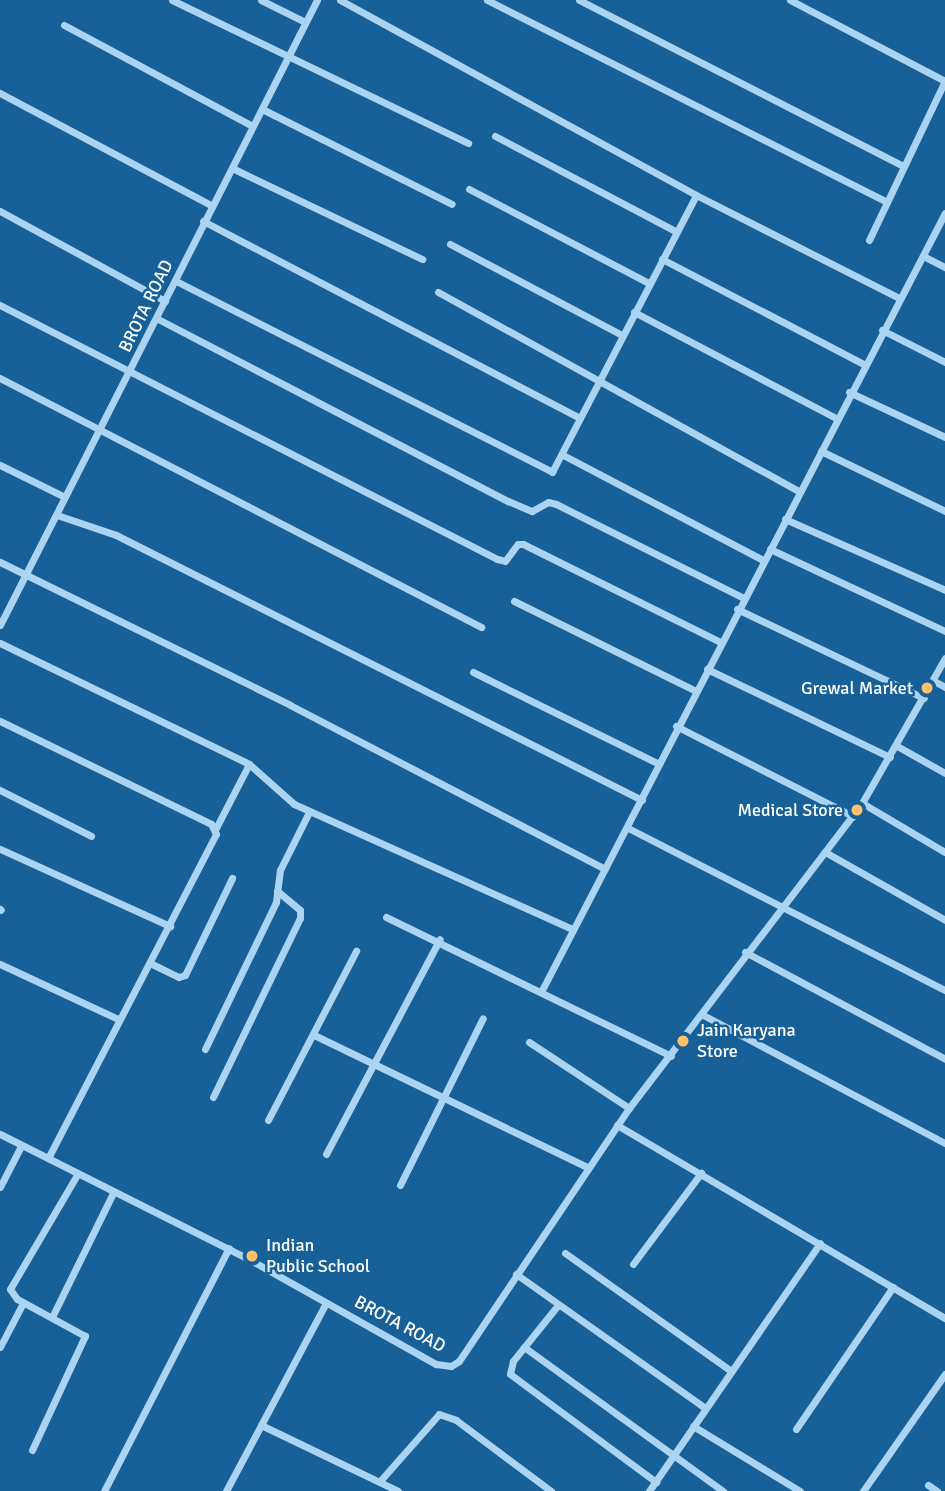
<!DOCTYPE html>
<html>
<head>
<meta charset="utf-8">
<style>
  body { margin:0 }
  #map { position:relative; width:945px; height:1491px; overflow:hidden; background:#176098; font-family:Signika,sans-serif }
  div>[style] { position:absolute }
  .street>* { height:7px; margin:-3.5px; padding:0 3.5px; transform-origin:3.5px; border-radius:3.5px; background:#aad4f2 }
  .dots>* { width:19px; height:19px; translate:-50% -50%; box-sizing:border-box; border:4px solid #176098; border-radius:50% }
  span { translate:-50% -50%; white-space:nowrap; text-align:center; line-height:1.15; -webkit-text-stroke:5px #176098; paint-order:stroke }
  .street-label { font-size:18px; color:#fff }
  .poi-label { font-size:18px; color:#fff }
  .right { translate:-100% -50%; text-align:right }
  .left { translate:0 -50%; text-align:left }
</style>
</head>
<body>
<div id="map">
  <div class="street">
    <div style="left:172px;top:0;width:329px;rotate:25.8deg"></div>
    <div style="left:261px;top:0;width:49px;rotate:26.6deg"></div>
    <div style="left:340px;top:0;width:406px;rotate:28.7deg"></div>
    <div style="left:696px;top:195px;width:228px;rotate:26.9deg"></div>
    <div style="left:487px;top:0;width:448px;rotate:26.8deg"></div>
    <div style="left:579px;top:0;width:365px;rotate:27.1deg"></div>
    <div style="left:790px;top:0;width:175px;rotate:27.6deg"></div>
    <div style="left:64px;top:25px;width:213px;rotate:28.2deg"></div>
    <div style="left:0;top:93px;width:239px;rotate:28deg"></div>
    <div style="left:262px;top:109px;width:212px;rotate:26.6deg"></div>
    <div style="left:495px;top:136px;width:204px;rotate:27.8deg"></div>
    <div style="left:232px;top:168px;width:211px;rotate:25.6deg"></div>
    <div style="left:469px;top:189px;width:203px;rotate:27.6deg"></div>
    <div style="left:0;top:211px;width:188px;rotate:28.6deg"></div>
    <div style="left:203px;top:221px;width:425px;rotate:27.6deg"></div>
    <div style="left:869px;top:240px;width:176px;rotate:-64.5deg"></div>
    <div style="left:450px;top:244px;width:195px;rotate:27.9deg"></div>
    <div style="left:923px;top:256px;width:25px;rotate:27deg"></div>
    <div style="left:662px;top:259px;width:228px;rotate:27.5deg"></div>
    <div style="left:176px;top:281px;width:422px;rotate:26.9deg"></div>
    <div style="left:552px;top:472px;width:312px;rotate:-62.5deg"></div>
    <div style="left:438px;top:292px;width:412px;rotate:28.9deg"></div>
    <div style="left:0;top:305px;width:558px;rotate:27.07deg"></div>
    <div style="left:497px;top:559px;width:8px;rotate:14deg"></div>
    <div style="left:505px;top:561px;width:21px;rotate:-53deg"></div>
    <div style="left:518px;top:544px;width:5px"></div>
    <div style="left:523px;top:544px;width:220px;rotate:26.4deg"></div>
    <div style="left:634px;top:312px;width:228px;rotate:27.7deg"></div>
    <div style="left:156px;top:318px;width:397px;rotate:27.5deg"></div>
    <div style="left:508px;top:501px;width:26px;rotate:23deg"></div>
    <div style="left:532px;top:511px;width:18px;rotate:-29deg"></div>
    <div style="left:548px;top:502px;width:8px;rotate:14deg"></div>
    <div style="left:556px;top:504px;width:208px;rotate:26.6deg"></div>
    <div style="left:882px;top:330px;width:71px;rotate:26.9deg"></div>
    <div style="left:0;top:378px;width:542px;rotate:27.37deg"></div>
    <div style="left:849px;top:392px;width:106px;rotate:25.1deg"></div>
    <div style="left:821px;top:451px;width:138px;rotate:25.8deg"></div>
    <div style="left:563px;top:455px;width:226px;rotate:27.7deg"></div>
    <div style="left:0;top:465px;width:72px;rotate:26.2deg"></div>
    <div style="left:57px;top:515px;width:62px;rotate:18.7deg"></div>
    <div style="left:116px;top:535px;width:589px;rotate:26.74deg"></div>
    <div style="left:785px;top:519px;width:175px;rotate:23.9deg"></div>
    <div style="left:770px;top:549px;width:193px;rotate:25.1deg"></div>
    <div style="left:0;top:562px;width:323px;rotate:26.2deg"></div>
    <div style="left:290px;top:705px;width:355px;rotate:27.5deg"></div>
    <div style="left:514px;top:601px;width:201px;rotate:26.3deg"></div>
    <div style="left:737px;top:609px;width:207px;rotate:25.5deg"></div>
    <div style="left:0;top:625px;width:701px;rotate:-63.11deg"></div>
    <div style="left:0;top:643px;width:277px;rotate:25.9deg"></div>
    <div style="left:249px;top:764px;width:60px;rotate:41.6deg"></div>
    <div style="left:294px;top:804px;width:305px;rotate:24.2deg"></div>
    <div style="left:707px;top:669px;width:203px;rotate:25.7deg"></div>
    <div style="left:473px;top:672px;width:205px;rotate:26.3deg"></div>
    <div style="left:934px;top:681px;width:13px;rotate:29deg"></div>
    <div style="left:0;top:721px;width:235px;rotate:26deg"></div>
    <div style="left:211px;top:824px;width:11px;rotate:63deg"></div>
    <div style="left:216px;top:834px;width:365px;rotate:117.4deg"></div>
    <div style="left:676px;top:726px;width:199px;rotate:27deg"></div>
    <div style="left:897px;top:746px;width:55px;rotate:29.4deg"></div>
    <div style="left:0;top:790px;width:102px;rotate:26.8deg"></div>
    <div style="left:862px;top:803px;width:96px;rotate:30.6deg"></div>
    <div style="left:216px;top:828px;width:72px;rotate:-62.7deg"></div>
    <div style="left:628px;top:828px;width:356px;rotate:27.1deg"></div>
    <div style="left:0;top:849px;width:187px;rotate:24.4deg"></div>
    <div style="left:825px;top:852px;width:138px;rotate:29.5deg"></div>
    <div style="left:0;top:909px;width:1px;rotate:45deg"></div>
    <div style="left:386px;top:917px;width:317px;rotate:26deg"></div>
    <div style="left:745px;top:952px;width:227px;rotate:28.1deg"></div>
    <div style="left:150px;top:963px;width:32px;rotate:26deg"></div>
    <div style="left:179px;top:977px;width:6px;rotate:-18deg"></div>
    <div style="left:185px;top:975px;width:108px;rotate:-64.1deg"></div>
    <div style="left:0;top:964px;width:130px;rotate:25deg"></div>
    <div style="left:542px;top:990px;width:875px;rotate:-62.59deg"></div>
    <div style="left:703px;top:1015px;width:274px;rotate:27.9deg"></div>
    <div style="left:314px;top:1035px;width:305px;rotate:25.8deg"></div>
    <div style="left:529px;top:1042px;width:120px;rotate:33.4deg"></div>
    <div style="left:205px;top:1049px;width:163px;rotate:-64.2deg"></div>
    <div style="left:276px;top:902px;width:32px;rotate:-83deg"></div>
    <div style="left:280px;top:870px;width:65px;rotate:-63.4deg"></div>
    <div style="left:213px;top:1097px;width:199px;rotate:-64.1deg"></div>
    <div style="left:300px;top:918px;width:8px;rotate:-90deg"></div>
    <div style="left:300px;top:910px;width:30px;rotate:-140deg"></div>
    <div style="left:268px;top:1120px;width:191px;rotate:-62.5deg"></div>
    <div style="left:617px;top:1125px;width:381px;rotate:30.5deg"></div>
    <div style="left:0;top:1134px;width:274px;rotate:26.7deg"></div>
    <div style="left:245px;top:1257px;width:219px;rotate:29.3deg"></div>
    <div style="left:436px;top:1364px;width:15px;rotate:8deg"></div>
    <div style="left:451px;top:1366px;width:9px;rotate:-32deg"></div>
    <div style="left:459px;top:1361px;width:305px;rotate:-56.1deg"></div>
    <div style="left:629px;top:1108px;width:384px;rotate:-52.6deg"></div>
    <div style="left:862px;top:803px;width:167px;rotate:-60.2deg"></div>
    <div style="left:326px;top:1154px;width:243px;rotate:-62.1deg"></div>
    <div style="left:400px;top:1185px;width:186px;rotate:-63.6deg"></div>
    <div style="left:0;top:1187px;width:46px;rotate:-62.9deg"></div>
    <div style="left:565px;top:1253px;width:204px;rotate:35.4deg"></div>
    <div style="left:633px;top:1264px;width:114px;rotate:-53.2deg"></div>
    <div style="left:516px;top:1274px;width:232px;rotate:35.3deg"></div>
    <div style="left:558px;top:1305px;width:72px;rotate:128.8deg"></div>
    <div style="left:513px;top:1361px;width:13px;rotate:103deg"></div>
    <div style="left:510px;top:1374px;width:182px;rotate:36.5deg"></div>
    <div style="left:52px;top:1317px;width:140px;rotate:-63.8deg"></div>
    <div style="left:0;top:1347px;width:50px;rotate:-62.4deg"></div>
    <div style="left:524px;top:1347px;width:246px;rotate:35.9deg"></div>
    <div style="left:261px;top:1425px;width:152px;rotate:25.7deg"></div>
    <div style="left:693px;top:1426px;width:125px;rotate:31.3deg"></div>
    <div style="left:796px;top:1429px;width:172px;rotate:-55.7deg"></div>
    <div style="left:32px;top:1450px;width:126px;rotate:-65.1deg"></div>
    <div style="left:85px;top:1336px;width:77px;rotate:-151.4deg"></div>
    <div style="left:17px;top:1299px;width:12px;rotate:-125deg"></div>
    <div style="left:10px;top:1289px;width:134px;rotate:-59.6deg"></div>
    <div style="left:380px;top:1481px;width:89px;rotate:-48.6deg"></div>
    <div style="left:439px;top:1414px;width:18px;rotate:19deg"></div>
    <div style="left:456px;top:1420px;width:119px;rotate:36.8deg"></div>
    <div style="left:928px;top:1485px;width:11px;rotate:34deg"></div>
    <div style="left:104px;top:1491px;width:273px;rotate:-62.8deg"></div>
    <div style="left:226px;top:1491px;width:213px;rotate:-62deg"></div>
    <div style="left:649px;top:1491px;width:301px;rotate:-55.4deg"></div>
    <div style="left:863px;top:1491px;width:143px;rotate:-55deg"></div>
  </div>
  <div class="dots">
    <div style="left:927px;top:688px;background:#ffc16b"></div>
    <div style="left:857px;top:810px;background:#ffc16b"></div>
    <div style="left:683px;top:1041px;background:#ffc16b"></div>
    <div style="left:252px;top:1256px;background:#ffc16b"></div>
  </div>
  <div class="street-label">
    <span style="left:146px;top:306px;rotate:-64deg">BROTA ROAD</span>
    <span style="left:400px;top:1324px;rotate:28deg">BROTA ROAD</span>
  </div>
  <div class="poi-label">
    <span class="right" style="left:913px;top:688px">Grewal Market</span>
    <span class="right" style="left:843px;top:810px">Medical Store</span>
    <span class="left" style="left:697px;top:1041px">Jain Karyana<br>Store</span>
    <span class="left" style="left:266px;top:1256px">Indian<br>Public School</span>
  </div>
</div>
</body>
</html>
